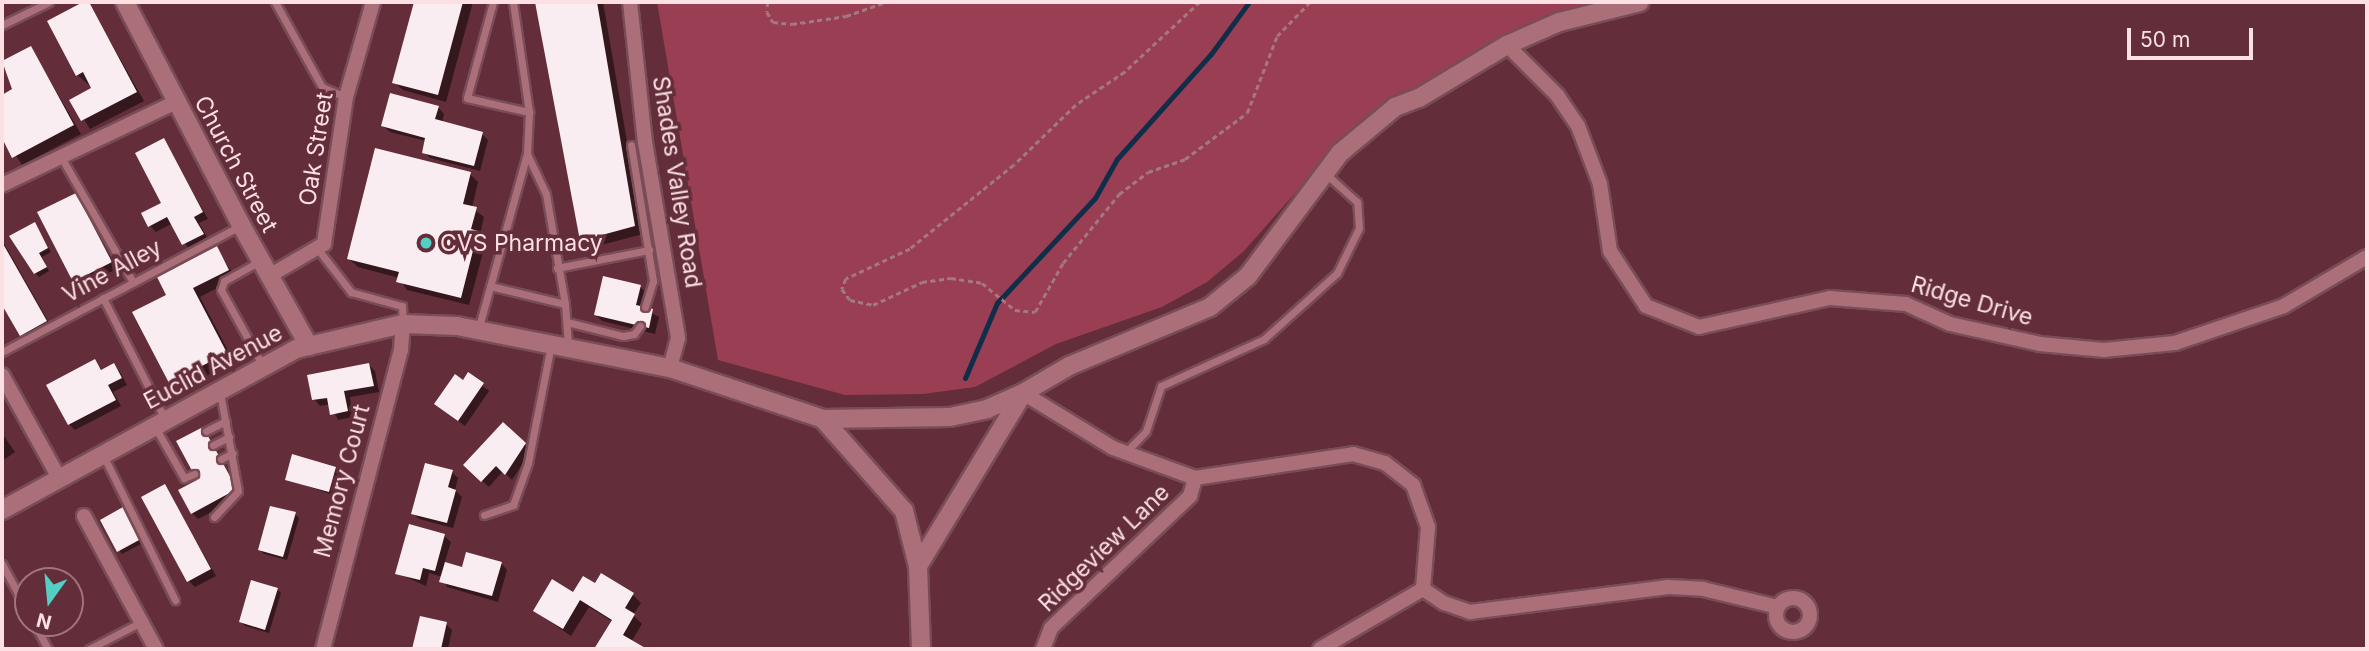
<!DOCTYPE html>
<html>
<head>
<meta charset="utf-8">
<style>
  body { margin:0 }
  #map { position:relative; width:2369px; height:651px; overflow:hidden; background:#632e39; font-family:Inter,sans-serif }
  div>[style] { position:absolute }
  .green>* { inset:0; background:#9a3e53 }
  .shadow>* { inset:0; background:#0007 }
  .stream>* { height:5px; margin:-2.5px; padding:0 2.5px; transform-origin:2.5px; border-radius:2.5px; background:#102e49 }
  .building>* { inset:0; background:#f9edf2 }
  .path>* { height:2.5px; margin-top:-1.25px; transform-origin:0; background:repeating-linear-gradient(90deg,#a37880 0 5px,transparent 0 8.5px) }
  .roads { filter:drop-shadow(2px 0 #794d57) drop-shadow(-2px 0 #794d57) drop-shadow(0 2px #794d57) drop-shadow(0 -2px #794d57) }
  .service>* { height:7px; margin:-3.5px; padding:0 3.5px; transform-origin:3.5px; border-radius:3.5px; background:#ab6f79 }
  .minor>* { height:14px; margin:-7px; padding:0 7px; transform-origin:7px; border-radius:7px; background:#ab6f79 }
  .minor>.ring { margin:-7px; padding:0; box-sizing:content-box; background:none; border:14px solid #ab6f79; border-radius:50% }
  .tertiary>* { height:18px; margin:-9px; padding:0 9px; transform-origin:9px; border-radius:9px; background:#ab6f79 }
  .dots>* { width:19px; height:19px; translate:-50% -50%; box-sizing:border-box; border:4px solid #632e39; border-radius:50% }
  span { translate:-50% -50%; white-space:nowrap; text-align:center; line-height:1.15; -webkit-text-stroke:7px #632e39; paint-order:stroke }
  .street-label { font-size:23px; color:#fce0e4 }
  .poi-label { font-size:23px; color:#fce0e4 }
  .left { translate:0 -50%; text-align:left }
  .frame { position:absolute; inset:0; border:4px solid #fce0e4; pointer-events:none }
  .north { position:absolute; left:14px; top:567px; width:70px; height:70px; box-sizing:border-box; background:#632e39; border:2px solid #a0757d; border-radius:50%; rotate:195deg; font-size:19px; font-weight:700; line-height:28px; text-align:center; color:#fce0e4 }
  .north::after { content:''; display:block; margin:auto; width:24px; height:32px; background:#55cec5; clip-path:polygon(50% 0,100% 100%,50% 72%,0 100%) }
  .scale { position:absolute; left:2127px; top:28px; width:126px; height:32px; box-sizing:border-box; border:4px solid #fce0e4; border-top:0; padding-left:9px; font-size:21px; line-height:24px; white-space:nowrap; color:#fce0e4; -webkit-text-stroke:5px #632e39; paint-order:stroke }
</style>
</head>
<body>
<div id="map">
  <div class="green">
    <div style="clip-path:polygon(657px 2px,1611px 2px,1557px 16px,1335px 148px,1243px 252px,1207px 282px,1162px 307px,1056px 344px,975px 387px,923px 394px,845px 395px,718px 360px)"></div>
  </div>
  <div class="shadow">
    <div style="clip-path:polygon(88px 2px,144px 101px,90px 129px,72px 100px,94px 89px,77px 75px,49px 22px)"></div>
    <div style="clip-path:polygon(416px 2px,473px 2px,446px 102px,403px 90px,394px 82px)"></div>
    <div style="clip-path:polygon(537px 2px,603px 2px,643px 234px,590px 248px,582px 240px)"></div>
    <div style="clip-path:polygon(31px 48px,81px 134px,22px 165px,2px 134px,2px 97px,14px 90px,2px 63px)"></div>
    <div style="clip-path:polygon(438px 107px,444px 114px,442px 123px,482px 134px,488px 140px,480px 171px,430px 158px,424px 152px,426px 141px,390px 132px,383px 126px)"></div>
    <div style="clip-path:polygon(163px 140px,208px 219px,199px 223px,209px 241px,190px 251px,173px 223px,156px 232px,150px 226px,163px 204px)"></div>
    <div style="clip-path:polygon(470px 174px,478px 182px,472px 208px,484px 217px,480px 235px,486px 241px,469px 305px,407px 290px,399px 278px,358px 267px,349px 259px)"></div>
    <div style="clip-path:polygon(75px 195px,117px 269px,80px 287px,74px 281px)"></div>
    <div style="clip-path:polygon(34px 224px,51px 252px,42px 257px,49px 271px,39px 277px,35px 273px)"></div>
    <div style="clip-path:polygon(2px 240px,52px 328px,28px 341px,2px 301px)"></div>
    <div style="clip-path:polygon(216px 248px,236px 278px,200px 297px,234px 362px,179px 390px,171px 382px,169px 296px)"></div>
    <div style="clip-path:polygon(640px 286px,646px 293px,642px 308px,659px 317px,655px 334px,602px 321px,596px 315px)"></div>
    <div style="clip-path:polygon(95px 361px,103px 371px,114px 365px,120px 372px,127px 385px,113px 392px,121px 406px,75px 430px,69px 424px)"></div>
    <div style="clip-path:polygon(369px 365px,375px 371px,379px 392px,350px 397px,353px 417px,338px 420px,330px 404px,320px 406px,314px 399px)"></div>
    <div style="clip-path:polygon(469px 375px,489px 391px,465px 426px,436px 404px)"></div>
    <div style="clip-path:polygon(503px 424px,531px 451px,512px 480px,503px 471px,489px 487px,465px 465px)"></div>
    <div style="clip-path:polygon(203px 429px,242px 496px,198px 519px,192px 513px)"></div>
    <div style="clip-path:polygon(2px 433px,15px 452px,2px 461px)"></div>
    <div style="clip-path:polygon(335px 468px,339px 472px,333px 495px,287px 479px)"></div>
    <div style="clip-path:polygon(452px 472px,458px 478px,455px 490px,462px 497px,453px 528px,419px 519px,413px 513px)"></div>
    <div style="clip-path:polygon(165px 486px,216px 576px,195px 587px,189px 581px)"></div>
    <div style="clip-path:polygon(123px 509px,143px 543px,122px 554px,119px 550px)"></div>
    <div style="clip-path:polygon(295px 514px,299px 518px,287px 560px,264px 554px,260px 550px)"></div>
    <div style="clip-path:polygon(444px 536px,451px 542px,444px 564px,463px 569px,501px 563px,507px 570px,498px 602px,447px 587px,443px 577px,429px 573px,426px 586px,397px 573px)"></div>
    <div style="clip-path:polygon(596px 586px,633px 595px,641px 603px,633px 615px,642px 624px,631px 642px,643px 649px,598px 649px,613px 622px,589px 607px,571px 636px,535px 611px)"></div>
    <div style="clip-path:polygon(277px 589px,281px 593px,269px 633px,245px 626px,241px 622px)"></div>
    <div style="clip-path:polygon(422px 618px,446px 624px,452px 630px,448px 649px,414px 649px)"></div>
  </div>
  <div class="stream">
    <div style="left:965px;top:378px;width:82px;rotate:-66.9deg"></div>
    <div style="left:997px;top:303px;width:144px;rotate:-47deg"></div>
    <div style="left:1095px;top:198px;width:45px;rotate:-60.6deg"></div>
    <div style="left:1117px;top:159px;width:141px;rotate:-48.2deg"></div>
    <div style="left:1211px;top:54px;width:64px;rotate:-53.8deg"></div>
  </div>
  <div class="building">
    <div style="clip-path:polygon(83px 2px,89px 2px,137px 92px,81px 121px,69px 100px,91px 88px,83px 72px,76px 76px,47px 21px)"></div>
    <div style="clip-path:polygon(414px 2px,463px 2px,438px 95px,392px 83px)"></div>
    <div style="clip-path:polygon(535px 2px,597px 2px,635px 226px,580px 241px)"></div>
    <div style="clip-path:polygon(31px 46px,74px 125px,12px 158px,2px 138px,2px 95px,12px 89px,2px 61px)"></div>
    <div style="clip-path:polygon(390px 93px,439px 106px,435px 119px,483px 132px,474px 166px,422px 153px,425px 138px,381px 126px)"></div>
    <div style="clip-path:polygon(164px 138px,203px 212px,194px 217px,204px 234px,182px 245px,167px 217px,148px 227px,141px 213px,161px 203px,135px 153px)"></div>
    <div style="clip-path:polygon(375px 148px,471px 172px,463px 204px,477px 207px,471px 229px,478px 231px,461px 298px,396px 282px,399px 272px,347px 259px)"></div>
    <div style="clip-path:polygon(76px 193px,112px 262px,73px 282px,37px 212px)"></div>
    <div style="clip-path:polygon(35px 222px,48px 248px,39px 253px,47px 267px,34px 274px,9px 236px)"></div>
    <div style="clip-path:polygon(2px 242px,47px 321px,20px 336px,2px 305px)"></div>
    <div style="clip-path:polygon(217px 246px,229px 270px,193px 288px,227px 353px,169px 383px,132px 312px,166px 295px,157px 277px)"></div>
    <div style="clip-path:polygon(603px 276px,641px 285px,636px 305px,653px 309px,649px 328px,594px 315px)"></div>
    <div style="clip-path:polygon(95px 359px,101px 370px,114px 363px,122px 378px,108px 385px,116px 400px,68px 425px,46px 385px)"></div>
    <div style="clip-path:polygon(369px 363px,374px 386px,344px 391px,348px 411px,330px 415px,327px 398px,312px 400px,307px 375px)"></div>
    <div style="clip-path:polygon(468px 372px,484px 383px,458px 421px,434px 404px,455px 374px,463px 380px)"></div>
    <div style="clip-path:polygon(503px 422px,526px 443px,505px 475px,496px 466px,481px 482px,463px 465px)"></div>
    <div style="clip-path:polygon(203px 427px,237px 489px,191px 514px,178px 490px,197px 480px,176px 441px)"></div>
    <div style="clip-path:polygon(292px 454px,336px 467px,329px 492px,285px 480px)"></div>
    <div style="clip-path:polygon(425px 463px,453px 470px,448px 487px,456px 490px,447px 523px,411px 514px)"></div>
    <div style="clip-path:polygon(165px 484px,211px 569px,187px 582px,141px 497px)"></div>
    <div style="clip-path:polygon(270px 506px,296px 512px,283px 557px,258px 550px)"></div>
    <div style="clip-path:polygon(123px 507px,141px 539px,117px 552px,100px 520px)"></div>
    <div style="clip-path:polygon(409px 524px,445px 534px,435px 571px,423px 568px,420px 580px,395px 574px)"></div>
    <div style="clip-path:polygon(466px 552px,502px 562px,492px 596px,439px 582px,445px 562px,462px 567px)"></div>
    <div style="clip-path:polygon(601px 573px,634px 593px,625px 608px,635px 614px,623px 635px,647px 649px,594px 649px,612px 620px,580px 600px,563px 629px,533px 611px,552px 579px,573px 592px,583px 576px,595px 583px)"></div>
    <div style="clip-path:polygon(251px 580px,278px 588px,265px 630px,239px 622px)"></div>
    <div style="clip-path:polygon(420px 616px,447px 622px,441px 649px,412px 649px)"></div>
  </div>
  <div class="path">
    <div style="left:768px;top:2px;width:10px;rotate:96deg"></div>
    <div style="left:767px;top:12px;width:12px;rotate:59deg"></div>
    <div style="left:773px;top:22px;width:19px;rotate:6deg"></div>
    <div style="left:792px;top:24px;width:55px;rotate:-8.4deg"></div>
    <div style="left:846px;top:16px;width:42px;rotate:-19.3deg"></div>
    <div style="left:1200px;top:2px;width:103px;rotate:137deg"></div>
    <div style="left:1125px;top:72px;width:59px;rotate:146deg"></div>
    <div style="left:1076px;top:105px;width:86px;rotate:135.9deg"></div>
    <div style="left:1014px;top:165px;width:134px;rotate:141.1deg"></div>
    <div style="left:910px;top:249px;width:71px;rotate:154.9deg"></div>
    <div style="left:846px;top:279px;width:11px;rotate:112deg"></div>
    <div style="left:842px;top:289px;width:14px;rotate:54deg"></div>
    <div style="left:850px;top:300px;width:24px;rotate:12deg"></div>
    <div style="left:873px;top:305px;width:54px;rotate:-25.1deg"></div>
    <div style="left:922px;top:282px;width:29px;rotate:-8deg"></div>
    <div style="left:951px;top:278px;width:31px;rotate:9deg"></div>
    <div style="left:982px;top:283px;width:43px;rotate:39.3deg"></div>
    <div style="left:1015px;top:310px;width:20px;rotate:6deg"></div>
    <div style="left:1035px;top:312px;width:56px;rotate:-60.3deg"></div>
    <div style="left:1063px;top:263px;width:89px;rotate:-50.9deg"></div>
    <div style="left:1119px;top:194px;width:36px;rotate:-37deg"></div>
    <div style="left:1148px;top:172px;width:39px;rotate:-19deg"></div>
    <div style="left:1185px;top:159px;width:77px;rotate:-36.6deg"></div>
    <div style="left:1247px;top:113px;width:83px;rotate:-68.7deg"></div>
    <div style="left:1277px;top:36px;width:47px;rotate:-45.9deg"></div>
  </div>
  <div class="roads">
    <div class="service">
      <div style="left:275px;top:2px;width:97px;rotate:61.1deg"></div>
      <div style="left:322px;top:87px;width:26px;rotate:23deg"></div>
      <div style="left:493px;top:2px;width:99px;rotate:105.2deg"></div>
      <div style="left:467px;top:98px;width:64px;rotate:12.7deg"></div>
      <div style="left:2px;top:25px;width:52px;rotate:-26.1deg"></div>
      <div style="left:631px;top:145px;width:138px;rotate:80.8deg"></div>
      <div style="left:653px;top:281px;width:27px;rotate:107deg"></div>
      <div style="left:527px;top:154px;width:44px;rotate:64.6deg"></div>
      <div style="left:546px;top:194px;width:112px;rotate:80.2deg"></div>
      <div style="left:61px;top:157px;width:144px;rotate:60.1deg"></div>
      <div style="left:317px;top:248px;width:56px;rotate:52.3deg"></div>
      <div style="left:351px;top:292px;width:53px;rotate:15.4deg"></div>
      <div style="left:402px;top:306px;width:17px;rotate:87deg"></div>
      <div style="left:260px;top:261px;width:41px;rotate:150.9deg"></div>
      <div style="left:224px;top:281px;width:9px;rotate:108deg"></div>
      <div style="left:221px;top:290px;width:87px;rotate:61.1deg"></div>
      <div style="left:557px;top:268px;width:94px;rotate:-11.1deg"></div>
      <div style="left:490px;top:286px;width:77px;rotate:13.5deg"></div>
      <div style="left:565px;top:304px;width:41px;rotate:85.8deg"></div>
      <div style="left:103px;top:298px;width:136px;rotate:62.9deg"></div>
      <div style="left:567px;top:322px;width:58px;rotate:14deg"></div>
      <div style="left:623px;top:336px;width:11px;rotate:-10deg"></div>
      <div style="left:634px;top:334px;width:10px;rotate:-53deg"></div>
      <div style="left:478px;top:330px;width:184px;rotate:-74.5deg"></div>
      <div style="left:527px;top:153px;width:41px;rotate:-87.2deg"></div>
      <div style="left:529px;top:112px;width:111px;rotate:-98.3deg"></div>
      <div style="left:2px;top:352px;width:269px;rotate:-27.9deg"></div>
      <div style="left:155px;top:427px;width:59px;rotate:60.4deg"></div>
      <div style="left:184px;top:478px;width:11px;rotate:-22deg"></div>
      <div style="left:206px;top:431px;width:22px;rotate:-27deg"></div>
      <div style="left:213px;top:445px;width:18px;rotate:-27deg"></div>
      <div style="left:1125px;top:453px;width:30px;rotate:-46deg"></div>
      <div style="left:1146px;top:431px;width:47px;rotate:-71.6deg"></div>
      <div style="left:1161px;top:386px;width:113px;rotate:-24.5deg"></div>
      <div style="left:1264px;top:339px;width:98px;rotate:-42.1deg"></div>
      <div style="left:1337px;top:273px;width:50px;rotate:-63.9deg"></div>
      <div style="left:1359px;top:228px;width:26px;rotate:-94deg"></div>
      <div style="left:1357px;top:202px;width:42px;rotate:-137.9deg"></div>
      <div style="left:104px;top:457px;width:160px;rotate:63.6deg"></div>
      <div style="left:221px;top:459px;width:13px;rotate:-27deg"></div>
      <div style="left:484px;top:515px;width:31px;rotate:-19deg"></div>
      <div style="left:513px;top:505px;width:45px;rotate:-70.3deg"></div>
      <div style="left:528px;top:463px;width:120px;rotate:-79deg"></div>
      <div style="left:214px;top:517px;width:35px;rotate:-47deg"></div>
      <div style="left:238px;top:491px;width:100px;rotate:-100.4deg"></div>
      <div style="left:2px;top:564px;width:55px;rotate:61.6deg"></div>
      <div style="left:34px;top:623px;width:30px;rotate:62deg"></div>
      <div style="left:89px;top:649px;width:59px;rotate:-27.4deg"></div>
    </div>
    <div class="minor">
      <div style="left:630px;top:2px;width:141px;rotate:83.9deg"></div>
      <div style="left:645px;top:142px;width:199px;rotate:80.4deg"></div>
      <div style="left:678px;top:338px;width:31px;rotate:105deg"></div>
      <div style="left:1507px;top:45px;width:71px;rotate:45deg"></div>
      <div style="left:1557px;top:95px;width:37px;rotate:56deg"></div>
      <div style="left:1578px;top:126px;width:62px;rotate:69.2deg"></div>
      <div style="left:1600px;top:184px;width:68px;rotate:81.5deg"></div>
      <div style="left:1610px;top:251px;width:66px;rotate:56.8deg"></div>
      <div style="left:1646px;top:306px;width:57px;rotate:21.6deg"></div>
      <div style="left:1699px;top:327px;width:134px;rotate:-12.5deg"></div>
      <div style="left:1830px;top:298px;width:76px;rotate:4.5deg"></div>
      <div style="left:1906px;top:304px;width:48px;rotate:24.4deg"></div>
      <div style="left:1950px;top:324px;width:92px;rotate:12.5deg"></div>
      <div style="left:2040px;top:344px;width:64px;rotate:5.4deg"></div>
      <div style="left:2104px;top:350px;width:71px;rotate:-5.6deg"></div>
      <div style="left:2175px;top:343px;width:115px;rotate:-18.7deg"></div>
      <div style="left:2284px;top:306px;width:96px;rotate:-30.6deg"></div>
      <div style="left:2px;top:185px;width:193px;rotate:-25.5deg"></div>
      <div style="left:269px;top:276px;width:64px;rotate:-30.2deg"></div>
      <div style="left:324px;top:244px;width:149px;rotate:-81.5deg"></div>
      <div style="left:346px;top:97px;width:99px;rotate:-74.1deg"></div>
      <div style="left:2px;top:375px;width:118px;rotate:61deg"></div>
      <div style="left:1023px;top:393px;width:105px;rotate:31.4deg"></div>
      <div style="left:1113px;top:448px;width:87px;rotate:20.1deg"></div>
      <div style="left:1195px;top:478px;width:160px;rotate:-8.6deg"></div>
      <div style="left:1353px;top:454px;width:33px;rotate:16deg"></div>
      <div style="left:1385px;top:463px;width:36px;rotate:38deg"></div>
      <div style="left:1413px;top:485px;width:45px;rotate:70.3deg"></div>
      <div style="left:1428px;top:527px;width:62px;rotate:94.6deg"></div>
      <div style="left:1423px;top:589px;width:119px;rotate:149.8deg"></div>
      <div style="left:84px;top:516px;width:151px;rotate:61.6deg"></div>
      <div style="left:1423px;top:589px;width:25px;rotate:34deg"></div>
      <div style="left:1444px;top:603px;width:28px;rotate:19deg"></div>
      <div style="left:1470px;top:612px;width:200px;rotate:-7.2deg"></div>
      <div style="left:1668px;top:587px;width:35px;rotate:3deg"></div>
      <div style="left:1703px;top:589px;width:77px;rotate:13.5deg"></div>
      <div class="ring" style="left:1776px;top:598px;width:20px;height:20px"></div>
      <div style="left:323px;top:649px;width:309px;rotate:-75.4deg"></div>
      <div style="left:401px;top:350px;width:26px;rotate:-86deg"></div>
      <div style="left:1043px;top:649px;width:22px;rotate:-69deg"></div>
      <div style="left:1051px;top:628px;width:192px;rotate:-43.5deg"></div>
      <div style="left:1190px;top:496px;width:19px;rotate:-74deg"></div>
    </div>
    <div class="tertiary">
      <div style="left:125px;top:2px;width:251px;rotate:62.5deg"></div>
      <div style="left:241px;top:225px;width:139px;rotate:60.7deg"></div>
      <div style="left:823px;top:419px;width:123px;rotate:48.6deg"></div>
      <div style="left:904px;top:511px;width:57px;rotate:75.7deg"></div>
      <div style="left:918px;top:566px;width:83px;rotate:87.9deg"></div>
      <div style="left:2px;top:510px;width:335px;rotate:-28.7deg"></div>
      <div style="left:296px;top:349px;width:110px;rotate:-13.2deg"></div>
      <div style="left:403px;top:324px;width:54px;rotate:2.1deg"></div>
      <div style="left:457px;top:326px;width:217px;rotate:11.2deg"></div>
      <div style="left:670px;top:368px;width:161px;rotate:18.4deg"></div>
      <div style="left:823px;top:419px;width:127px;rotate:-0.9deg"></div>
      <div style="left:950px;top:417px;width:38px;rotate:-12deg"></div>
      <div style="left:987px;top:409px;width:39px;rotate:-24deg"></div>
      <div style="left:918px;top:566px;width:202px;rotate:-58.7deg"></div>
      <div style="left:1023px;top:393px;width:53px;rotate:-30.4deg"></div>
      <div style="left:1069px;top:366px;width:153px;rotate:-22.7deg"></div>
      <div style="left:1210px;top:307px;width:49px;rotate:-39.2deg"></div>
      <div style="left:1248px;top:276px;width:154px;rotate:-53.2deg"></div>
      <div style="left:1340px;top:153px;width:72px;rotate:-39.9deg"></div>
      <div style="left:1395px;top:107px;width:26px;rotate:-21deg"></div>
      <div style="left:1419px;top:98px;width:103px;rotate:-31.1deg"></div>
      <div style="left:1507px;top:45px;width:57px;rotate:-23.9deg"></div>
      <div style="left:1559px;top:22px;width:83px;rotate:-13.9deg"></div>
    </div>
  </div>
  <div class="dots">
    <div style="left:426px;top:243px;background:#55cec5"></div>
  </div>
  <div class="street-label">
    <span style="left:316px;top:149px;rotate:-81deg">Oak Street</span>
    <span style="left:236px;top:164px;rotate:62deg">Church Street</span>
    <span style="left:677px;top:182px;rotate:81deg">Shades Valley Road</span>
    <span style="left:112px;top:271px;rotate:-28deg">Vine Alley</span>
    <span style="left:1972px;top:301px;rotate:16deg">Ridge Drive</span>
    <span style="left:213px;top:367px;rotate:-28deg">Euclid Avenue</span>
    <span style="left:342px;top:481px;rotate:-75deg">Memory Court</span>
    <span style="left:1104px;top:548px;rotate:-44deg">Ridgeview Lane</span>
  </div>
  <div class="poi-label">
    <span class="left" style="left:440px;top:243px">CVS Pharmacy</span>
  </div>
  <div class="frame"></div>
  <div class="north">N</div>
  <div class="scale">50 m</div>
</div>
</body>
</html>
